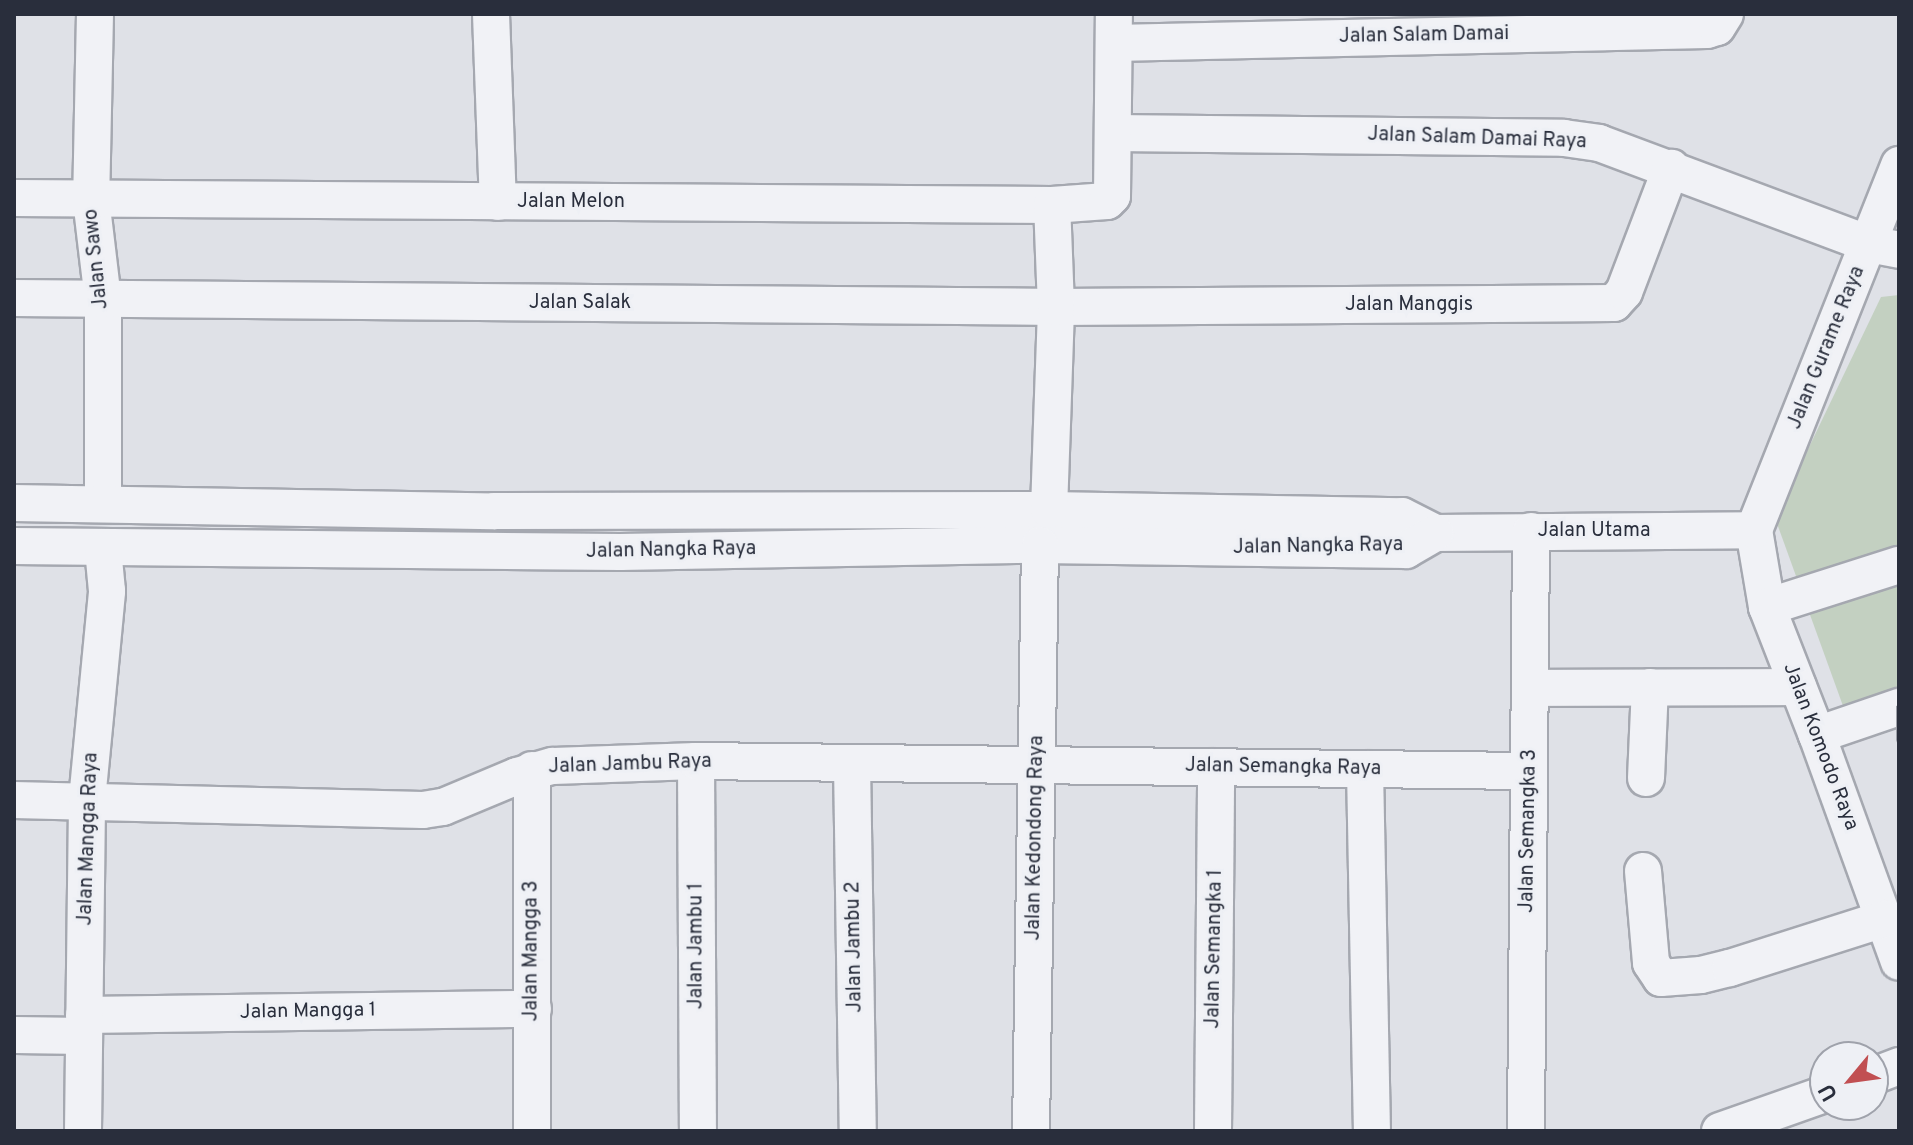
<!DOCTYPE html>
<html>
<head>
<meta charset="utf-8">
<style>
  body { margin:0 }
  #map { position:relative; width:1913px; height:1145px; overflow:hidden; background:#dfe1e7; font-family:Overpass,sans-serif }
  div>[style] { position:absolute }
  .green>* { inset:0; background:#c3d0c1 }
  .roads { filter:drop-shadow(2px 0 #a5a8b0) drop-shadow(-2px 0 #a5a8b0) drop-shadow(0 2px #a5a8b0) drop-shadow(0 -2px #a5a8b0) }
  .minor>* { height:36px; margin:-18px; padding:0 18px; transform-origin:18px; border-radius:18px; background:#f1f2f6 }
  .wall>* { inset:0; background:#9da0a8 }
  span { translate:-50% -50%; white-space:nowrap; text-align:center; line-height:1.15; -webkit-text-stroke:6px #eef0f5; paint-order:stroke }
  .street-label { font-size:20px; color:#292e3c }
  .frame { position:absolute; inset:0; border:16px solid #292e3c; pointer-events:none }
  .north { position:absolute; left:1809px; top:1041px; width:80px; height:80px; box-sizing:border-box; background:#eef0f5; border:2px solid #9fa2ab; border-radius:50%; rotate:241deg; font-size:22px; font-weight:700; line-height:32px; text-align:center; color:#292e3c }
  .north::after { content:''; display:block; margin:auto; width:28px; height:36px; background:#c14f52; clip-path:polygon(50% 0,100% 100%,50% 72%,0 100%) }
</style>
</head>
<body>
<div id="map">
  <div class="green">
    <div style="clip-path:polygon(1899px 295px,1899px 698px,1847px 717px,1775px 518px,1881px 297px)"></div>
  </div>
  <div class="roads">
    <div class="minor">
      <div style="left:95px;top:14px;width:185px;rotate:91.2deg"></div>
      <div style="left:91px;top:199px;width:101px;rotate:83.2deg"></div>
      <div style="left:103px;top:299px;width:204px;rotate:90deg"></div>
      <div style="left:491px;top:14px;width:188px;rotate:87.9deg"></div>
      <div style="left:1114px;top:43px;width:593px;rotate:-1.26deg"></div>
      <div style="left:1707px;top:30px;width:10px;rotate:-17deg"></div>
      <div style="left:1717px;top:27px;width:15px;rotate:-58deg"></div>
      <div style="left:1114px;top:133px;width:450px;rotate:0.6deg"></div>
      <div style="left:1564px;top:138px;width:35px;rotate:8deg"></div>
      <div style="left:1599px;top:143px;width:288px;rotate:20.5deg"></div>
      <div style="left:1869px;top:244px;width:31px;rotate:11deg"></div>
      <div style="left:14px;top:198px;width:1038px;rotate:0.39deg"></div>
      <div style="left:1052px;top:205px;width:55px;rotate:-4.2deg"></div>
      <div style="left:1107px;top:201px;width:7px;rotate:-45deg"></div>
      <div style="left:1112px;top:196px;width:182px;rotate:-89.4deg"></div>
      <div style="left:14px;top:298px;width:1042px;rotate:0.49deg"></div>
      <div style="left:1056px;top:307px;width:558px;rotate:-0.41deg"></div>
      <div style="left:1614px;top:303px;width:15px;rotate:-48deg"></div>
      <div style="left:1624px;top:292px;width:133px;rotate:-69.2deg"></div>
      <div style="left:14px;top:503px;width:480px;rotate:1deg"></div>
      <div style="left:494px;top:511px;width:555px;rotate:-0.1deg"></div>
      <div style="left:1049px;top:510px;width:353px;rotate:1deg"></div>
      <div style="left:1402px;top:516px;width:37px;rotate:27deg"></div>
      <div style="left:1435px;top:533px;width:319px;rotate:-0.5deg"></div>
      <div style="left:1049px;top:510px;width:203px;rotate:-88deg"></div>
      <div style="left:1056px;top:307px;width:102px;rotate:-92.2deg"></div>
      <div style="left:1754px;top:530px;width:78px;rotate:80.4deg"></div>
      <div style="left:1767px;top:607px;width:137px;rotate:68.7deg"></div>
      <div style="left:1817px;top:735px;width:241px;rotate:70.1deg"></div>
      <div style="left:1754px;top:530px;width:393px;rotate:-68.3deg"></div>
      <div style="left:14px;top:546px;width:606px;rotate:0.57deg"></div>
      <div style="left:620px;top:552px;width:420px;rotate:-1deg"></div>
      <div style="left:1040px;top:545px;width:366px;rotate:0.8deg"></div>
      <div style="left:1406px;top:550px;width:34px;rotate:-30deg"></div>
      <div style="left:1767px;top:607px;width:139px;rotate:-17.7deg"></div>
      <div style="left:1530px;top:688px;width:268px;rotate:-0.2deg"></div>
      <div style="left:1817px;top:735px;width:87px;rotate:-18.9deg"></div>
      <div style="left:696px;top:761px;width:370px;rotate:89.7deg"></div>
      <div style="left:852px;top:764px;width:367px;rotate:89.1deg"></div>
      <div style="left:1365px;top:769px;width:362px;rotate:88.9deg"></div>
      <div style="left:1646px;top:778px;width:91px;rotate:-87.5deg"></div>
      <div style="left:14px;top:800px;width:409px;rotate:1.4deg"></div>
      <div style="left:423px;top:810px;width:20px;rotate:-9deg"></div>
      <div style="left:443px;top:807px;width:80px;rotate:-22.7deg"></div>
      <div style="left:517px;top:776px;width:37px;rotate:-16deg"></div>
      <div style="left:553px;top:766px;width:143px;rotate:-2deg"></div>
      <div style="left:696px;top:761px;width:833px;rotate:0.69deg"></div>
      <div style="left:1643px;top:871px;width:92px;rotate:85deg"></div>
      <div style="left:1651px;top:963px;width:18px;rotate:56deg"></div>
      <div style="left:1661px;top:978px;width:40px;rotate:-4.3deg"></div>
      <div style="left:1701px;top:975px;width:30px;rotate:-14deg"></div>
      <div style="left:1730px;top:968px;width:162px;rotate:-17.7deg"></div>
      <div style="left:84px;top:1015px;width:449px;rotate:-0.8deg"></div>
      <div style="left:14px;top:1035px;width:70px;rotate:0.8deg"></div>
      <div style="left:1873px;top:1076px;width:28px;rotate:-21deg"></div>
      <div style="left:83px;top:1131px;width:331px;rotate:-89.3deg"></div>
      <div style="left:87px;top:800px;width:210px;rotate:-84.5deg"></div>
      <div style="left:107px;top:591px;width:42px;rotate:-95.4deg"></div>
      <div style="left:532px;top:1131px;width:361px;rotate:-90deg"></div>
      <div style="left:1031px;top:1131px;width:586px;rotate:-89.12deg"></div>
      <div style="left:1213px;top:1131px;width:364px;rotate:-89.5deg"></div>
      <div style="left:1526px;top:1131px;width:600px;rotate:-89.52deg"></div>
      <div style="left:1720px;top:1131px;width:111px;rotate:-19.4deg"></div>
    </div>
  </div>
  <div class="wall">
    <div style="clip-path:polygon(1899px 705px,1899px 748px,1896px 740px,1896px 706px)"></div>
  </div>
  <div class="street-label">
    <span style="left:1424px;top:36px;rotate:-1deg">Jalan Salam Damai</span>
    <span style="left:1477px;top:139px;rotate:2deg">Jalan Salam Damai Raya</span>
    <span style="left:571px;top:202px">Jalan Melon</span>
    <span style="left:97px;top:259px;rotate:-96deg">Jalan Sawo</span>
    <span style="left:580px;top:303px">Jalan Salak</span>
    <span style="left:1409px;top:305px">Jalan Manggis</span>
    <span style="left:1827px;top:348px;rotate:-68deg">Jalan Gurame Raya</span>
    <span style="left:1594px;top:531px">Jalan Utama</span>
    <span style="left:1318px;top:547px;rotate:-1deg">Jalan Nangka Raya</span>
    <span style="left:671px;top:551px;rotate:-1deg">Jalan Nangka Raya</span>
    <span style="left:1820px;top:747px;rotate:69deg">Jalan Komodo Raya</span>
    <span style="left:630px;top:765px;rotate:-2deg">Jalan Jambu Raya</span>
    <span style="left:1283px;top:768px;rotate:1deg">Jalan Semangka Raya</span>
    <span style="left:1529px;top:831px;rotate:-89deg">Jalan Semangka 3</span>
    <span style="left:1036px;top:838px;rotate:-89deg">Jalan Kedondong Raya</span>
    <span style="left:89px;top:839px;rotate:-88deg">Jalan Mangga Raya</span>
    <span style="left:697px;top:946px;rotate:-90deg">Jalan Jambu 1</span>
    <span style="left:855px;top:947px;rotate:-91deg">Jalan Jambu 2</span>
    <span style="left:1215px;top:949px;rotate:-89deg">Jalan Semangka 1</span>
    <span style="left:532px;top:951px;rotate:-90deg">Jalan Mangga 3</span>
    <span style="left:308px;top:1012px;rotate:-1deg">Jalan Mangga 1</span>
  </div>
  <div class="frame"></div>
  <div class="north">U</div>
</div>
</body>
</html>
